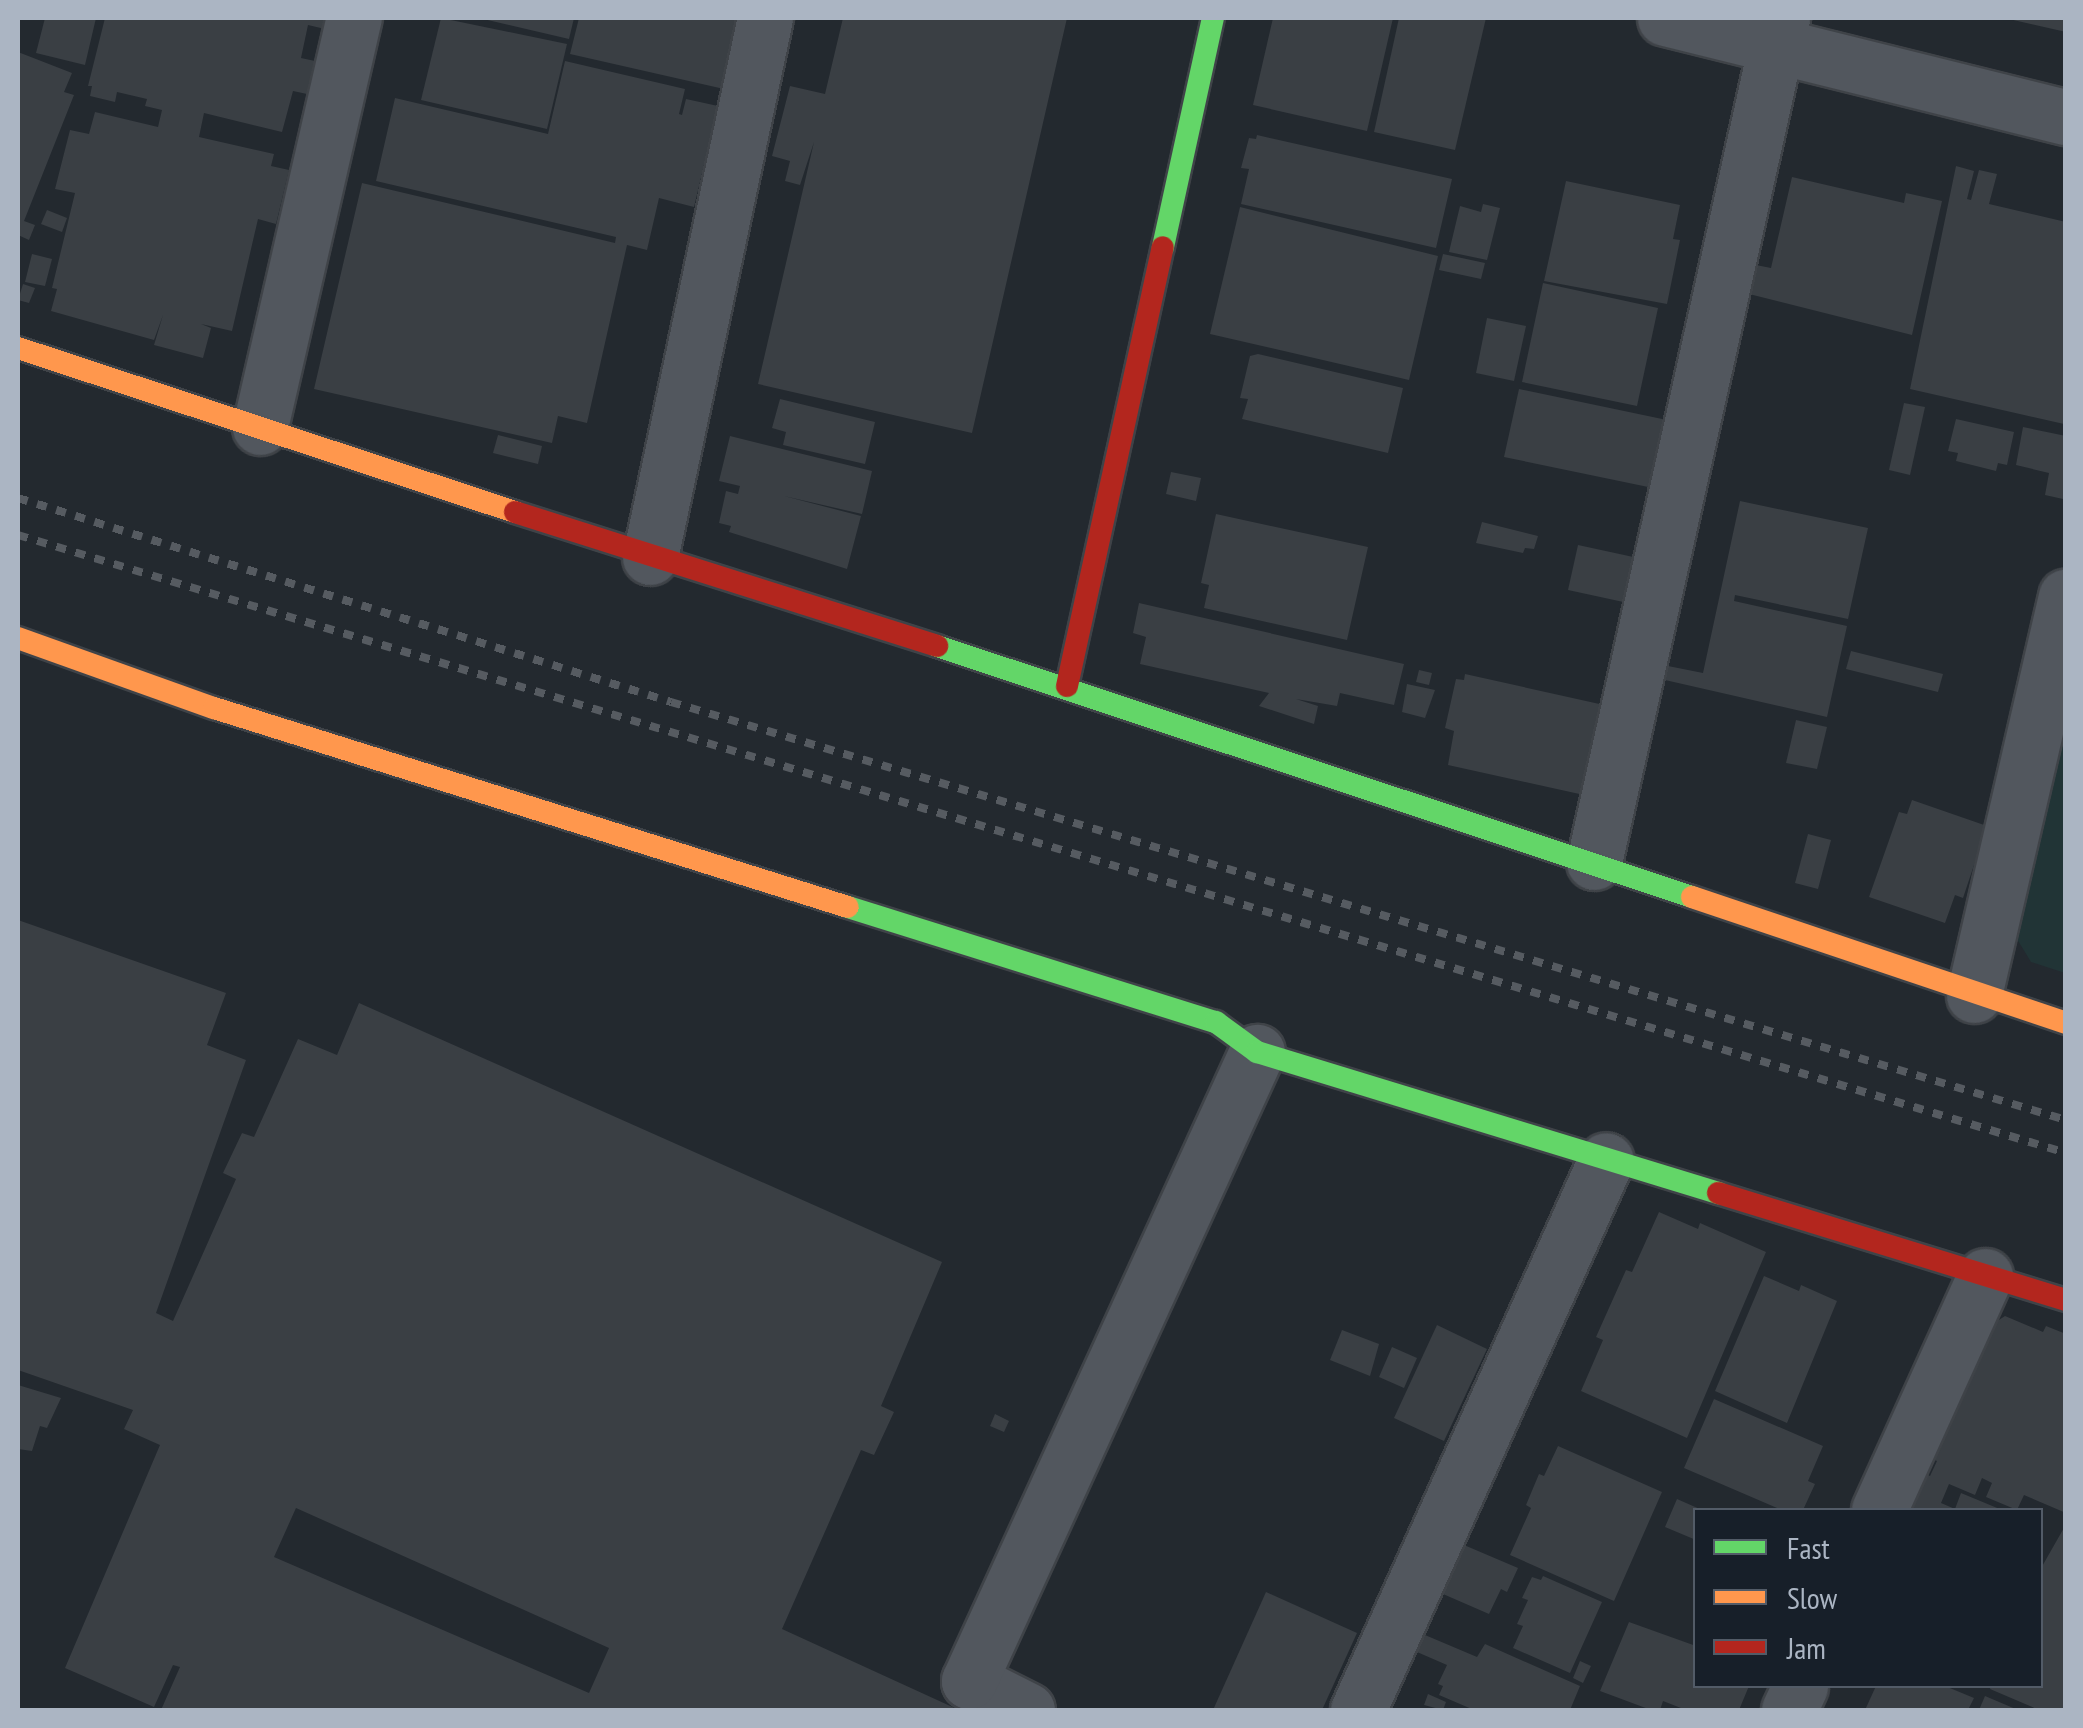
<!DOCTYPE html>
<html>
<head>
<meta charset="utf-8">
<style>
  body { margin:0 }
  #map { position:relative; width:2083px; height:1728px; overflow:hidden; background:#23292f; font-family:"PT Sans Narrow",sans-serif }
  div>[style] { position:absolute }
  .green>* { inset:0; background:#213436 }
  .building>* { inset:0; background:#3a3f44 }
  .roads { filter:drop-shadow(2px 0 #3f4348) drop-shadow(-2px 0 #3f4348) drop-shadow(0 2px #3f4348) drop-shadow(0 -2px #3f4348) }
  .street>* { height:55px; margin:-27.5px; padding:0 27.5px; transform-origin:27.5px; border-radius:27.5px; background:#52575e }
  .fast>* { height:22px; margin:-11px; padding:0 11px; transform-origin:11px; border-radius:11px; background:#63d668 }
  .slow>* { height:22px; margin:-11px; padding:0 11px; transform-origin:11px; border-radius:11px; background:#ff974d }
  .jam>* { height:22px; margin:-11px; padding:0 11px; transform-origin:11px; border-radius:11px; background:#b3261e }
  .rail>* { height:8px; margin-top:-4px; transform-origin:0; background:repeating-linear-gradient(90deg,#565b61 0 10px,transparent 0 20px) }
  span { translate:-50% -50%; white-space:nowrap; text-align:center; line-height:1.15; -webkit-text-stroke:9px #171f29; paint-order:stroke }
  .frame { position:absolute; inset:0; border:20px solid #abb5c3; pointer-events:none }
  .legend { position:absolute; left:1693px; top:1508px; width:350px; height:180px; box-sizing:border-box; background:#171f29; border:2px solid #525b67; margin:0; padding:12px 18px; list-style:none; font-size:30px; color:#abb5c3 }
  .legend li { display:flex; align-items:center; gap:20px; height:50px }
  .legend b { width:50px; border:2px solid #525b67 }
</style>
</head>
<body>
<div id="map">
  <div class="green">
    <div style="clip-path:polygon(2065px 729px,2065px 973px,2031px 962px,2017px 939px)"></div>
  </div>
  <div class="building">
    <div style="clip-path:polygon(45px 18px,96px 18px,85px 65px,36px 53px)"></div>
    <div style="clip-path:polygon(105px 18px,328px 18px,325px 29px,308px 25px,301px 58px,315px 61px,307px 94px,293px 91px,282px 132px,204px 113px,199px 137px,274px 154px,271px 166px,289px 170px,276px 224px,258px 219px,232px 331px,201px 324px,211px 328px,203px 358px,154px 345px,163px 315px,154px 340px,51px 311px,57px 289px,52px 288px,75px 193px,55px 189px,70px 130px,89px 134px,95px 112px,158px 127px,162px 110px,145px 106px,147px 99px,117px 92px,115px 102px,90px 96px,92px 86px,88px 86px)"></div>
    <div style="clip-path:polygon(441px 18px,567px 44px,547px 129px,421px 100px)"></div>
    <div style="clip-path:polygon(479px 18px,574px 18px,569px 39px)"></div>
    <div style="clip-path:polygon(579px 18px,741px 18px,724px 89px,570px 54px)"></div>
    <div style="clip-path:polygon(843px 18px,1067px 18px,972px 433px,758px 384px,814px 142px,800px 185px,785px 181px,790px 161px,772px 156px,790px 86px,825px 94px)"></div>
    <div style="clip-path:polygon(1273px 18px,1393px 18px,1367px 131px,1253px 105px)"></div>
    <div style="clip-path:polygon(1399px 18px,1486px 18px,1455px 150px,1374px 132px)"></div>
    <div style="clip-path:polygon(2009px 18px,2066px 18px,2066px 32px,2009px 19px)"></div>
    <div style="clip-path:polygon(18px 52px,72px 73px,64px 92px,74px 95px,24px 221px,35px 225px,29px 240px,18px 235px)"></div>
    <div style="clip-path:polygon(565px 61px,685px 89px,679px 114px,682px 115px,686px 99px,718px 106px,694px 207px,659px 198px,647px 250px,627px 245px,587px 423px,558px 416px,552px 443px,314px 389px,362px 183px,615px 243px,616px 237px,376px 181px,395px 98px,548px 134px)"></div>
    <div style="clip-path:polygon(1257px 135px,1452px 179px,1436px 248px,1241px 204px,1249px 169px,1241px 168px,1249px 138px,1256px 139px)"></div>
    <div style="clip-path:polygon(1956px 166px,1974px 171px,1967px 199px,1971px 200px,1979px 170px,1997px 174px,1989px 204px,2066px 222px,2064px 424px,1910px 389px)"></div>
    <div style="clip-path:polygon(1792px 177px,1904px 203px,1906px 193px,1942px 201px,1912px 335px,1749px 294px,1756px 265px,1771px 268px)"></div>
    <div style="clip-path:polygon(1566px 181px,1680px 205px,1673px 239px,1680px 240px,1667px 304px,1544px 281px)"></div>
    <div style="clip-path:polygon(1483px 204px,1500px 208px,1487px 260px,1449px 252px,1460px 206px,1481px 212px)"></div>
    <div style="clip-path:polygon(1240px 207px,1438px 256px,1409px 380px,1210px 334px)"></div>
    <div style="clip-path:polygon(47px 210px,67px 218px,62px 232px,41px 224px)"></div>
    <div style="clip-path:polygon(32px 254px,52px 259px,45px 286px,25px 282px)"></div>
    <div style="clip-path:polygon(1443px 254px,1485px 263px,1481px 279px,1439px 270px)"></div>
    <div style="clip-path:polygon(1543px 283px,1658px 308px,1637px 406px,1522px 382px)"></div>
    <div style="clip-path:polygon(23px 284px,35px 288px,29px 303px,18px 300px)"></div>
    <div style="clip-path:polygon(1487px 318px,1526px 326px,1514px 381px,1476px 373px)"></div>
    <div style="clip-path:polygon(1258px 354px,1403px 388px,1388px 453px,1242px 419px,1248px 399px,1240px 398px,1250px 356px)"></div>
    <div style="clip-path:polygon(1519px 389px,1667px 420px,1653px 488px,1504px 457px)"></div>
    <div style="clip-path:polygon(780px 399px,875px 422px,865px 464px,783px 445px,786px 432px,772px 428px)"></div>
    <div style="clip-path:polygon(1904px 403px,1925px 407px,1910px 475px,1889px 470px)"></div>
    <div style="clip-path:polygon(1956px 419px,2014px 432px,2007px 465px,1998px 463px,1996px 471px,1956px 461px,1958px 453px,1948px 451px)"></div>
    <div style="clip-path:polygon(2023px 427px,2066px 436px,2063px 499px,2045px 495px,2049px 473px,2016px 465px)"></div>
    <div style="clip-path:polygon(498px 435px,542px 446px,538px 464px,493px 453px)"></div>
    <div style="clip-path:polygon(730px 436px,872px 471px,862px 514px,784px 496px,861px 516px,847px 569px,729px 532px,731px 526px,719px 523px,726px 491px,738px 494px,740px 486px,719px 481px)"></div>
    <div style="clip-path:polygon(1171px 472px,1201px 478px,1196px 501px,1166px 494px)"></div>
    <div style="clip-path:polygon(1740px 501px,1868px 528px,1848px 619px,1735px 595px,1734px 601px,1847px 626px,1827px 717px,1665px 680px,1668px 666px,1703px 673px)"></div>
    <div style="clip-path:polygon(1216px 514px,1368px 547px,1347px 640px,1204px 608px,1209px 585px,1201px 583px)"></div>
    <div style="clip-path:polygon(1482px 522px,1538px 536px,1534px 549px,1525px 548px,1523px 553px,1476px 543px)"></div>
    <div style="clip-path:polygon(1578px 545px,1638px 558px,1628px 603px,1568px 590px)"></div>
    <div style="clip-path:polygon(1139px 603px,1404px 664px,1394px 705px,1340px 693px,1337px 706px,1296px 699px,1318px 706px,1314px 724px,1259px 706px,1269px 693px,1140px 664px,1146px 637px,1133px 633px)"></div>
    <div style="clip-path:polygon(1851px 651px,1943px 674px,1938px 692px,1846px 669px)"></div>
    <div style="clip-path:polygon(1419px 670px,1432px 673px,1429px 685px,1416px 682px)"></div>
    <div style="clip-path:polygon(1465px 674px,1604px 705px,1584px 795px,1448px 765px,1454px 731px,1445px 728px,1456px 679px,1464px 680px)"></div>
    <div style="clip-path:polygon(1407px 684px,1435px 690px,1425px 718px,1402px 712px)"></div>
    <div style="clip-path:polygon(1796px 720px,1827px 727px,1817px 769px,1786px 763px)"></div>
    <div style="clip-path:polygon(1912px 800px,1987px 826px,1963px 898px,1955px 895px,1945px 923px,1869px 897px,1899px 812px,1907px 814px)"></div>
    <div style="clip-path:polygon(1808px 834px,1831px 840px,1818px 889px,1795px 883px)"></div>
    <div style="clip-path:polygon(evenodd,18px 920px,226px 993px,207px 1045px,246px 1060px,156px 1313px,173px 1321px,236px 1179px,223px 1173px,242px 1133px,254px 1137px,298px 1039px,337px 1055px,359px 1003px,942px 1262px,881px 1406px,894px 1412px,874px 1455px,861px 1450px,782px 1629px,959px 1710px,161px 1710px,180px 1667px,173px 1665px,154px 1707px,65px 1668px,160px 1445px,124px 1429px,133px 1410px,18px 1370px,18px 920px,296px 1508px,609px 1648px,589px 1693px,274px 1557px,296px 1508px)"></div>
    <div style="clip-path:polygon(1659px 1212px,1698px 1229px,1700px 1223px,1766px 1252px,1687px 1438px,1581px 1391px,1603px 1340px,1596px 1337px,1626px 1270px,1632px 1272px)"></div>
    <div style="clip-path:polygon(1764px 1276px,1799px 1291px,1801px 1285px,1837px 1301px,1787px 1423px,1715px 1391px)"></div>
    <div style="clip-path:polygon(2005px 1316px,2043px 1332px,2046px 1326px,2066px 1334px,2066px 1513px,2024px 1495px,2017px 1510px,1986px 1497px,1992px 1483px,1982px 1478px,1975px 1495px,1949px 1484px,1941px 1503px,1955px 1509px,1961px 1493px,2002px 1510px,1902px 1510px,1919px 1471px,1930px 1476px,1937px 1461px,1925px 1456px,1985px 1329px)"></div>
    <div style="clip-path:polygon(1437px 1325px,1487px 1349px,1444px 1441px,1394px 1418px)"></div>
    <div style="clip-path:polygon(1342px 1330px,1379px 1344px,1370px 1376px,1330px 1360px)"></div>
    <div style="clip-path:polygon(1392px 1347px,1417px 1358px,1404px 1388px,1379px 1377px)"></div>
    <div style="clip-path:polygon(18px 1385px,61px 1398px,47px 1428px,40px 1426px,32px 1451px,18px 1449px)"></div>
    <div style="clip-path:polygon(1714px 1399px,1823px 1446px,1808px 1481px,1815px 1484px,1803px 1510px,1782px 1510px,1684px 1468px)"></div>
    <div style="clip-path:polygon(995px 1414px,1009px 1421px,1004px 1432px,990px 1426px)"></div>
    <div style="clip-path:polygon(1558px 1446px,1662px 1492px,1614px 1601px,1510px 1555px,1531px 1508px,1526px 1505px,1539px 1474px,1544px 1476px)"></div>
    <div style="clip-path:polygon(1677px 1499px,1702px 1510px,1696px 1510px,1696px 1540px,1665px 1527px)"></div>
    <div style="clip-path:polygon(2065px 1526px,2066px 1710px,2039px 1710px,1990px 1689px,1991px 1686px,2040px 1686px,2040px 1570px)"></div>
    <div style="clip-path:polygon(1464px 1545px,1518px 1568px,1507px 1592px,1501px 1589px,1489px 1614px,1443px 1594px)"></div>
    <div style="clip-path:polygon(1543px 1576px,1602px 1602px,1570px 1673px,1513px 1648px,1523px 1626px,1517px 1624px,1528px 1600px,1522px 1598px,1532px 1577px,1541px 1580px)"></div>
    <div style="clip-path:polygon(1266px 1592px,1357px 1633px,1322px 1710px,1213px 1710px)"></div>
    <div style="clip-path:polygon(1629px 1622px,1696px 1646px,1696px 1686px,1749px 1686px,1739px 1710px,1686px 1710px,1663px 1701px,1660px 1710px,1651px 1710px,1600px 1691px)"></div>
    <div style="clip-path:polygon(1425px 1635px,1477px 1657px,1485px 1644px,1580px 1686px,1570px 1710px,1474px 1710px,1439px 1695px,1443px 1686px,1438px 1684px,1447px 1665px,1417px 1652px)"></div>
    <div style="clip-path:polygon(1580px 1661px,1591px 1666px,1583px 1683px,1573px 1678px)"></div>
    <div style="clip-path:polygon(1876px 1686px,1945px 1686px,1974px 1698px,1968px 1710px,1865px 1710px)"></div>
    <div style="clip-path:polygon(1428px 1694px,1446px 1702px,1443px 1710px,1424px 1705px)"></div>
    <div style="clip-path:polygon(1985px 1696px,2018px 1710px,1979px 1710px)"></div>
  </div>
  <div class="roads">
    <div class="street">
      <div style="left:1665px;top:18px;width:413px;rotate:13.9deg"></div>
      <div style="left:260px;top:427px;width:420px;rotate:-77.1deg"></div>
      <div style="left:650px;top:557px;width:551px;rotate:-77.96deg"></div>
      <div style="left:1594px;top:862px;width:865px;rotate:-77.44deg"></div>
      <div style="left:1974px;top:995px;width:409px;rotate:-77deg"></div>
      <div style="left:1879px;top:1510px;width:257px;rotate:-65.6deg"></div>
      <div style="left:1027px;top:1710px;width:65px;rotate:-153.4deg"></div>
      <div style="left:969px;top:1681px;width:692px;rotate:-65.4deg"></div>
      <div style="left:1358px;top:1710px;width:603px;rotate:-65.73deg"></div>
      <div style="left:1789px;top:1710px;width:26px;rotate:-65deg"></div>
    </div>
    <div class="fast">
      <div style="left:1163px;top:247px;width:234px;rotate:-77.7deg"></div>
      <div style="left:937px;top:646px;width:796px;rotate:18.39deg"></div>
      <div style="left:848px;top:907px;width:386px;rotate:17.4deg"></div>
      <div style="left:1216px;top:1022px;width:51px;rotate:36.2deg"></div>
      <div style="left:1257px;top:1052px;width:482px;rotate:17deg"></div>
    </div>
    <div class="slow">
      <div style="left:18px;top:348px;width:523px;rotate:18.26deg"></div>
      <div style="left:18px;top:638px;width:208px;rotate:19.7deg"></div>
      <div style="left:214px;top:708px;width:664px;rotate:17.43deg"></div>
      <div style="left:1692px;top:897px;width:395px;rotate:18.6deg"></div>
    </div>
    <div class="jam">
      <div style="left:515px;top:512px;width:443px;rotate:17.6deg"></div>
      <div style="left:1067px;top:686px;width:449px;rotate:-77.7deg"></div>
      <div style="left:1718px;top:1193px;width:364px;rotate:17.1deg"></div>
    </div>
  </div>
  <div class="rail">
    <div style="left:18px;top:498px;width:684px;rotate:17.35deg"></div>
    <div style="left:671px;top:702px;width:1456px;rotate:16.68deg"></div>
    <div style="left:18px;top:535px;width:2139px;rotate:16.79deg"></div>
  </div>
  <div class="frame"></div>
  <ul class="legend">
  <li><b style="height:12px;background:#63d668"></b>Fast</li>
  <li><b style="height:12px;background:#ff974d"></b>Slow</li>
  <li><b style="height:12px;background:#b3261e"></b>Jam</li>
  </ul>
</div>
</body>
</html>
